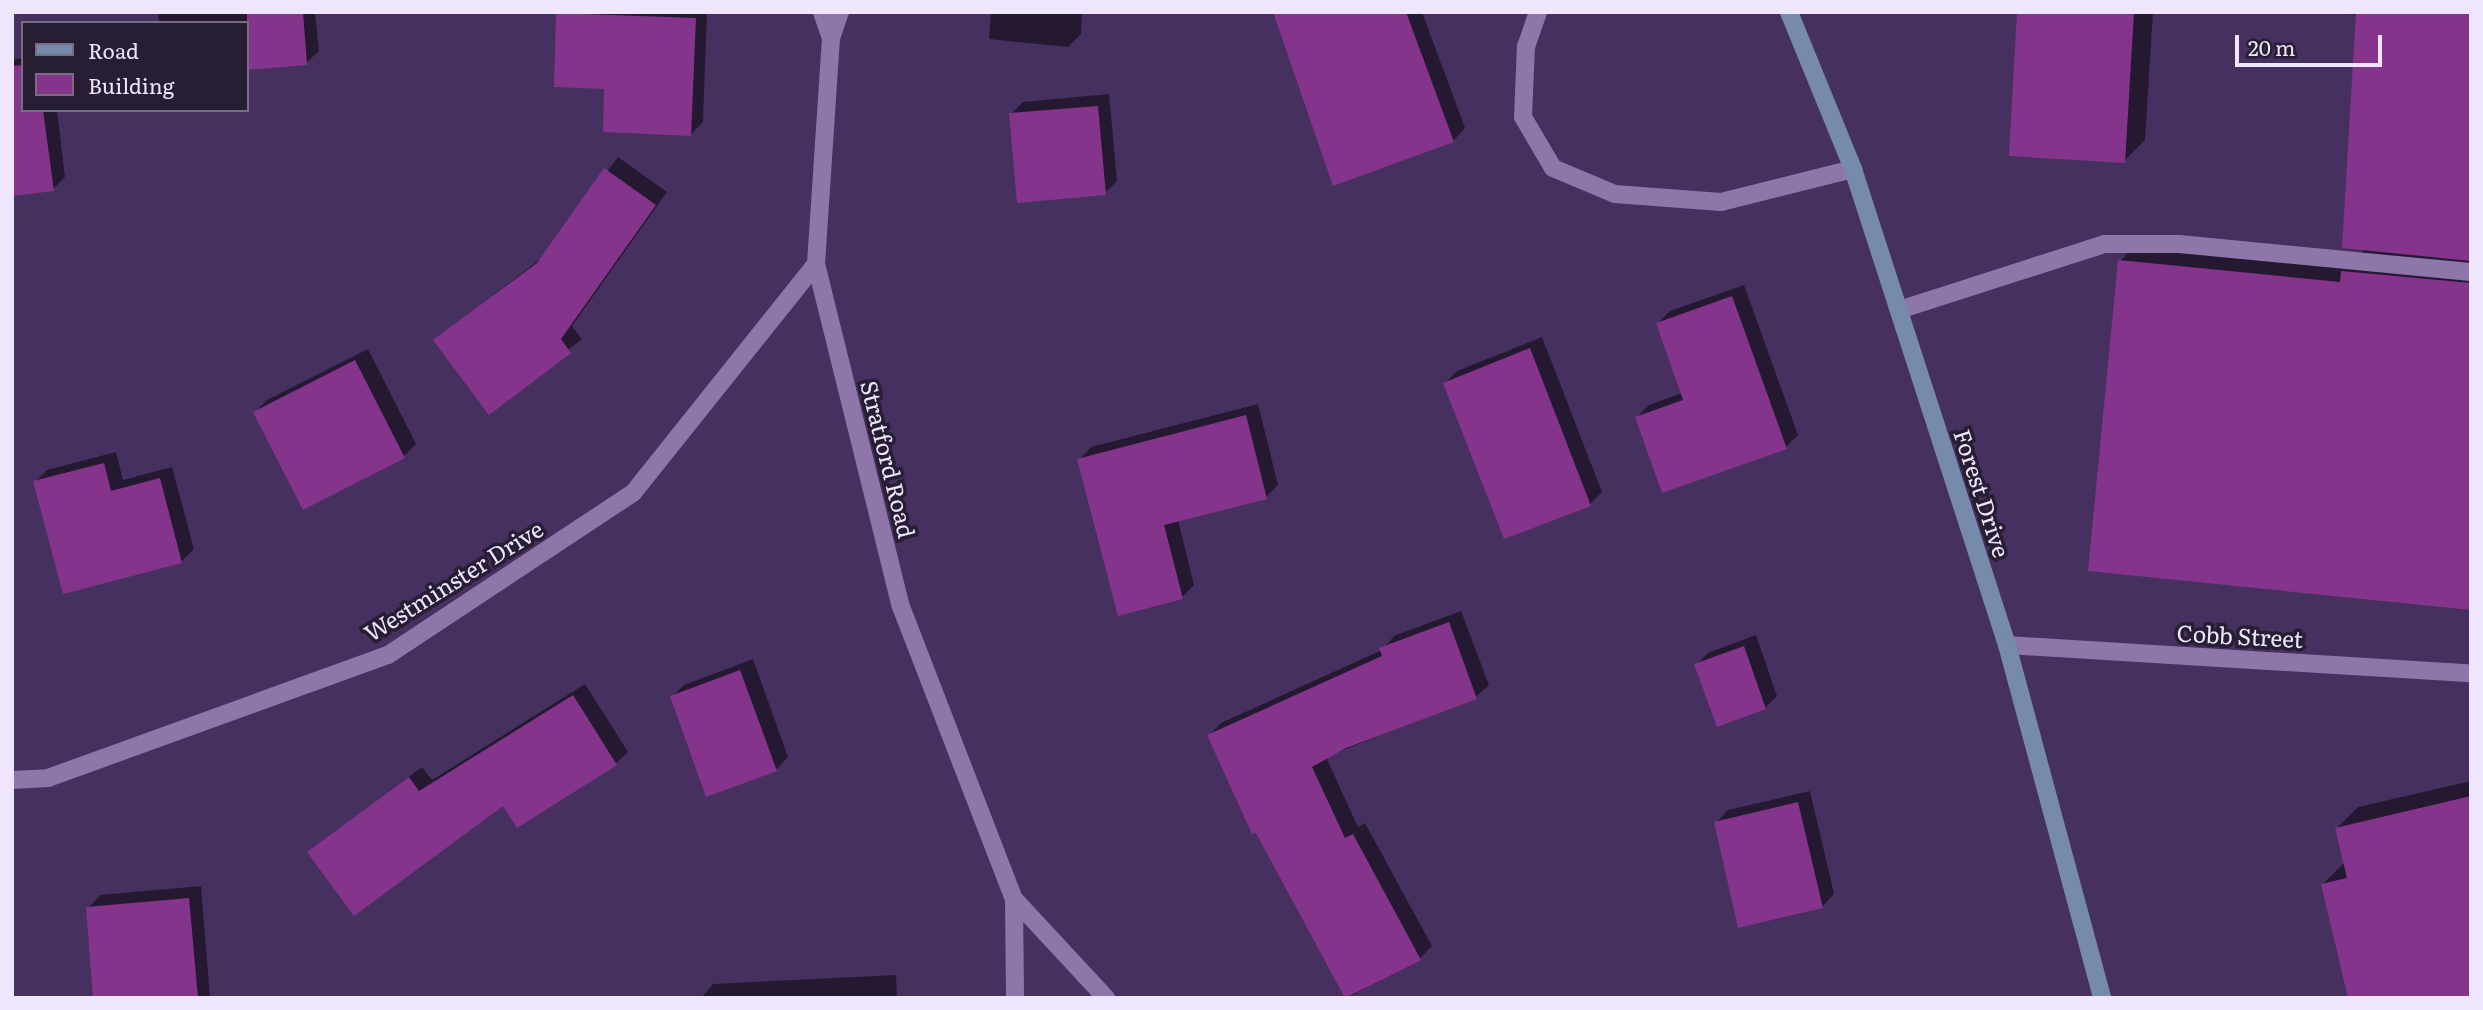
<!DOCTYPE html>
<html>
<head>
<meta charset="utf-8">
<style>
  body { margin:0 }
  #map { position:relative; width:2483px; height:1010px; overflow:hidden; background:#46305f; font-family:Literata,serif }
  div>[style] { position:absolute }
  .shadow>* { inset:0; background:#0007 }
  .building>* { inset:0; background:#84348b }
  .lane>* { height:18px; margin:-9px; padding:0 9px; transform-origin:9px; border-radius:9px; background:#8e76ab }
  .street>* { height:18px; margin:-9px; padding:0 9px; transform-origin:9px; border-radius:9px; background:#8e76ab }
  .secondary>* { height:18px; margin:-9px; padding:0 9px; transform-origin:9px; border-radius:9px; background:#768aab }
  span { translate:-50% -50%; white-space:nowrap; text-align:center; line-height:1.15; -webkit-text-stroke:7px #281e33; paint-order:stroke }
  .street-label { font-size:23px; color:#efe5fc }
  .frame { position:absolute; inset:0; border:14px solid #efe5fc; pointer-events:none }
  .legend { position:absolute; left:21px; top:21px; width:228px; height:91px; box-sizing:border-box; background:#281e33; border:2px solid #786e83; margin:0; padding:9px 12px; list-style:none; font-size:21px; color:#efe5fc }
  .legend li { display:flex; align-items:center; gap:14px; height:35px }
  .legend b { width:35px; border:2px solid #786e83 }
  .scale { position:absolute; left:2235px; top:35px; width:147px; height:32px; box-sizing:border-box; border:4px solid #efe5fc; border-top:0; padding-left:9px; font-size:21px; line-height:24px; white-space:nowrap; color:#efe5fc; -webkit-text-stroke:5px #281e33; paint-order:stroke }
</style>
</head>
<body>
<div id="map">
  <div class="shadow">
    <div style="clip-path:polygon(158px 12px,315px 12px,319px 51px,306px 63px,247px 68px,247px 23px,159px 23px)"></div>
    <div style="clip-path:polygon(707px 12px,703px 122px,691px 134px,606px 88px,558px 13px)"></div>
    <div style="clip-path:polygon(991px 12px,1082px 12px,1081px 34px,1068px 47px,989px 39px)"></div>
    <div style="clip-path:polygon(1275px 12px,1422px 12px,1465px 128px,1453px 141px)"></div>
    <div style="clip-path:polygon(2019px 12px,2153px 12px,2145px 140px,2124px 161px)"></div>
    <div style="clip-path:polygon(2322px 12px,2471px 12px,2471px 608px,2120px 261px,2141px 239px,2354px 260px,2365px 249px,2358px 15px)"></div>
    <div style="clip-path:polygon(23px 58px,23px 110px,57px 110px,65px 177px,53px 189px,12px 194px,12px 60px)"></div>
    <div style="clip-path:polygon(1109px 94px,1117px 181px,1105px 193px,1011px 114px,1023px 102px)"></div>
    <div style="clip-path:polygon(618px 157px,667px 192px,572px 326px,582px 339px,489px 412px,435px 340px,543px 257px)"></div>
    <div style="clip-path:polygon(1744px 285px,1798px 435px,1786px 447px,1637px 417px,1649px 405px,1682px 393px,1658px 323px,1670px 311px)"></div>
    <div style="clip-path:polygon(1542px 337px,1602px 492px,1590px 504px,1445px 383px,1457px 371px)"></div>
    <div style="clip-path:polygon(368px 349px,416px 444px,404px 456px,255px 412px,267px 400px)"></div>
    <div style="clip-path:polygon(1258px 404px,1278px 485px,1266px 497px,1178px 520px,1194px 585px,1182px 597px,1079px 460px,1091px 447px)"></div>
    <div style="clip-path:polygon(116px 452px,123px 480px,172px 467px,194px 549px,181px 562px,35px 482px,47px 470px)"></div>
    <div style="clip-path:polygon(1461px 611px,1489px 685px,1476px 697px,1326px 757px,1358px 827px,1365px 823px,1432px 946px,1420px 958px,1347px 998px,1209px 735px,1221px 723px,1382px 650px,1394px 636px)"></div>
    <div style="clip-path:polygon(1756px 635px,1777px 696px,1765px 708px,1696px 665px,1708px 653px)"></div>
    <div style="clip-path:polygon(753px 659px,788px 757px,776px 770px,672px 697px,684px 685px)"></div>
    <div style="clip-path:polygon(585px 684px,628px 752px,615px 764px,503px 803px,309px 852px,422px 767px,432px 780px)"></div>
    <div style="clip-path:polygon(2471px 781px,2471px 998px,2323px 884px,2345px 862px,2337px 828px,2358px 807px)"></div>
    <div style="clip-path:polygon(1810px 791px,1834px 894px,1822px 907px,1716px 823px,1728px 810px)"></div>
    <div style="clip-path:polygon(201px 886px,210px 998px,95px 998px,88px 908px,100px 895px)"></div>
    <div style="clip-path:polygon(896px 975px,897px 998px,701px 998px,713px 984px)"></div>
  </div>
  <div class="building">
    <div style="clip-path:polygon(247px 12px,303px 12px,307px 65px,247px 70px)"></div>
    <div style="clip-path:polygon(1273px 12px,1406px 12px,1454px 142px,1333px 186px)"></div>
    <div style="clip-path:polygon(2017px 12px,2134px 12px,2125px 163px,2009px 156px)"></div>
    <div style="clip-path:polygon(2356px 12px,2471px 12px,2471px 261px,2342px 248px)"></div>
    <div style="clip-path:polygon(556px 13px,696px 18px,691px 136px,603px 132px,604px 89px,554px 87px)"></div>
    <div style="clip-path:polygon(23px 65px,23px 110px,43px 110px,54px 191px,12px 196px,12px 66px)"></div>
    <div style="clip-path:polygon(1098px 106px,1106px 195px,1017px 203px,1009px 113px)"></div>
    <div style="clip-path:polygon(604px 168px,656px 205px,561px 339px,571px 353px,489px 415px,433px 340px,537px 263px)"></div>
    <div style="clip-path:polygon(2118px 260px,2340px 282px,2341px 271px,2471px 283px,2471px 610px,2088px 571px)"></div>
    <div style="clip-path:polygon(1732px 296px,1787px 449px,1662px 493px,1635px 417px,1683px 400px,1656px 323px)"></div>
    <div style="clip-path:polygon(1530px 348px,1591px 506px,1504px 539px,1443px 383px)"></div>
    <div style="clip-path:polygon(355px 360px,405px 458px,303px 510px,253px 412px)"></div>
    <div style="clip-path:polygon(1246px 415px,1267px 499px,1164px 525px,1183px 599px,1118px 616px,1077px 459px)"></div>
    <div style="clip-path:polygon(104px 463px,111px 491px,160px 478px,182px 563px,63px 594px,33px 481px)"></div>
    <div style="clip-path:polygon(1449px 622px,1477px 699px,1346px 748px,1312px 767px,1345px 838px,1353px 834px,1421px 960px,1345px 998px,1256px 833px,1252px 834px,1207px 735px,1382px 656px,1379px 648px)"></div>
    <div style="clip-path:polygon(1744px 646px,1766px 709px,1717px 727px,1694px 664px)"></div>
    <div style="clip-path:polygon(740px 670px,777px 771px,706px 797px,670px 696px)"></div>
    <div style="clip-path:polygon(573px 695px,617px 765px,517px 828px,503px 806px,354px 916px,307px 852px,409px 777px,419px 791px)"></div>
    <div style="clip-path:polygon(2471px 796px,2471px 998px,2348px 998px,2321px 884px,2347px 878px,2335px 828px)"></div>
    <div style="clip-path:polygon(1798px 802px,1823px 908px,1738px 928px,1714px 822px)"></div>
    <div style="clip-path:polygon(189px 898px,198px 998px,93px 998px,86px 907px)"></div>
  </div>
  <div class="lane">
    <div style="left:1538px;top:12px;width:36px;rotate:109deg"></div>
    <div style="left:1526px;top:46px;width:71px;rotate:92.4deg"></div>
    <div style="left:1523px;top:117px;width:59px;rotate:59.5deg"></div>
    <div style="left:1553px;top:168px;width:67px;rotate:22.8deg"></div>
    <div style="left:1615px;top:194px;width:106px;rotate:4.3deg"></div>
    <div style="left:1721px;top:202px;width:136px;rotate:-14deg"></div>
    <div style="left:1899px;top:310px;width:215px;rotate:-17.8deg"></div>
    <div style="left:2104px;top:244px;width:75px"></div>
    <div style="left:2179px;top:244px;width:293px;rotate:5.5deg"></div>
  </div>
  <div class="street">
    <div style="left:822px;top:12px;width:28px;rotate:71deg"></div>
    <div style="left:831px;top:38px;width:226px;rotate:93.8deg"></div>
    <div style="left:816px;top:264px;width:350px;rotate:76.1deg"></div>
    <div style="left:900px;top:604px;width:316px;rotate:68.9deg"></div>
    <div style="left:1014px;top:899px;width:99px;rotate:89.4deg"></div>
    <div style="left:831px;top:38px;width:28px;rotate:-71deg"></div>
    <div style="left:2007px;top:645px;width:465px;rotate:3.5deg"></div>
    <div style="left:12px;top:780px;width:36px;rotate:-3deg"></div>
    <div style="left:48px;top:778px;width:362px;rotate:-19.9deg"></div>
    <div style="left:388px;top:655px;width:294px;rotate:-33.5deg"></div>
    <div style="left:633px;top:493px;width:293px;rotate:-51.4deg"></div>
    <div style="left:1014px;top:899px;width:135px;rotate:47.1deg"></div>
  </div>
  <div class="secondary">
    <div style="left:1789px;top:12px;width:170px;rotate:67.8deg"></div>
    <div style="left:1853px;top:169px;width:500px;rotate:72.07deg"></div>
    <div style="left:2007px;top:645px;width:366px;rotate:74.9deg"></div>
  </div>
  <div class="street-label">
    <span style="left:889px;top:459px;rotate:76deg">Stratford Road</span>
    <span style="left:1983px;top:493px;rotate:72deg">Forest Drive</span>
    <span style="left:453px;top:580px;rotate:-32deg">Westminster Drive</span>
    <span style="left:2240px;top:635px;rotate:3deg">Cobb Street</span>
  </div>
  <div class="frame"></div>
  <ul class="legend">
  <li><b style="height:9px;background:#768aab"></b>Road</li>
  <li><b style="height:19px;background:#84348b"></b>Building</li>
  </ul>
  <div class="scale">20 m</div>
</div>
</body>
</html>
